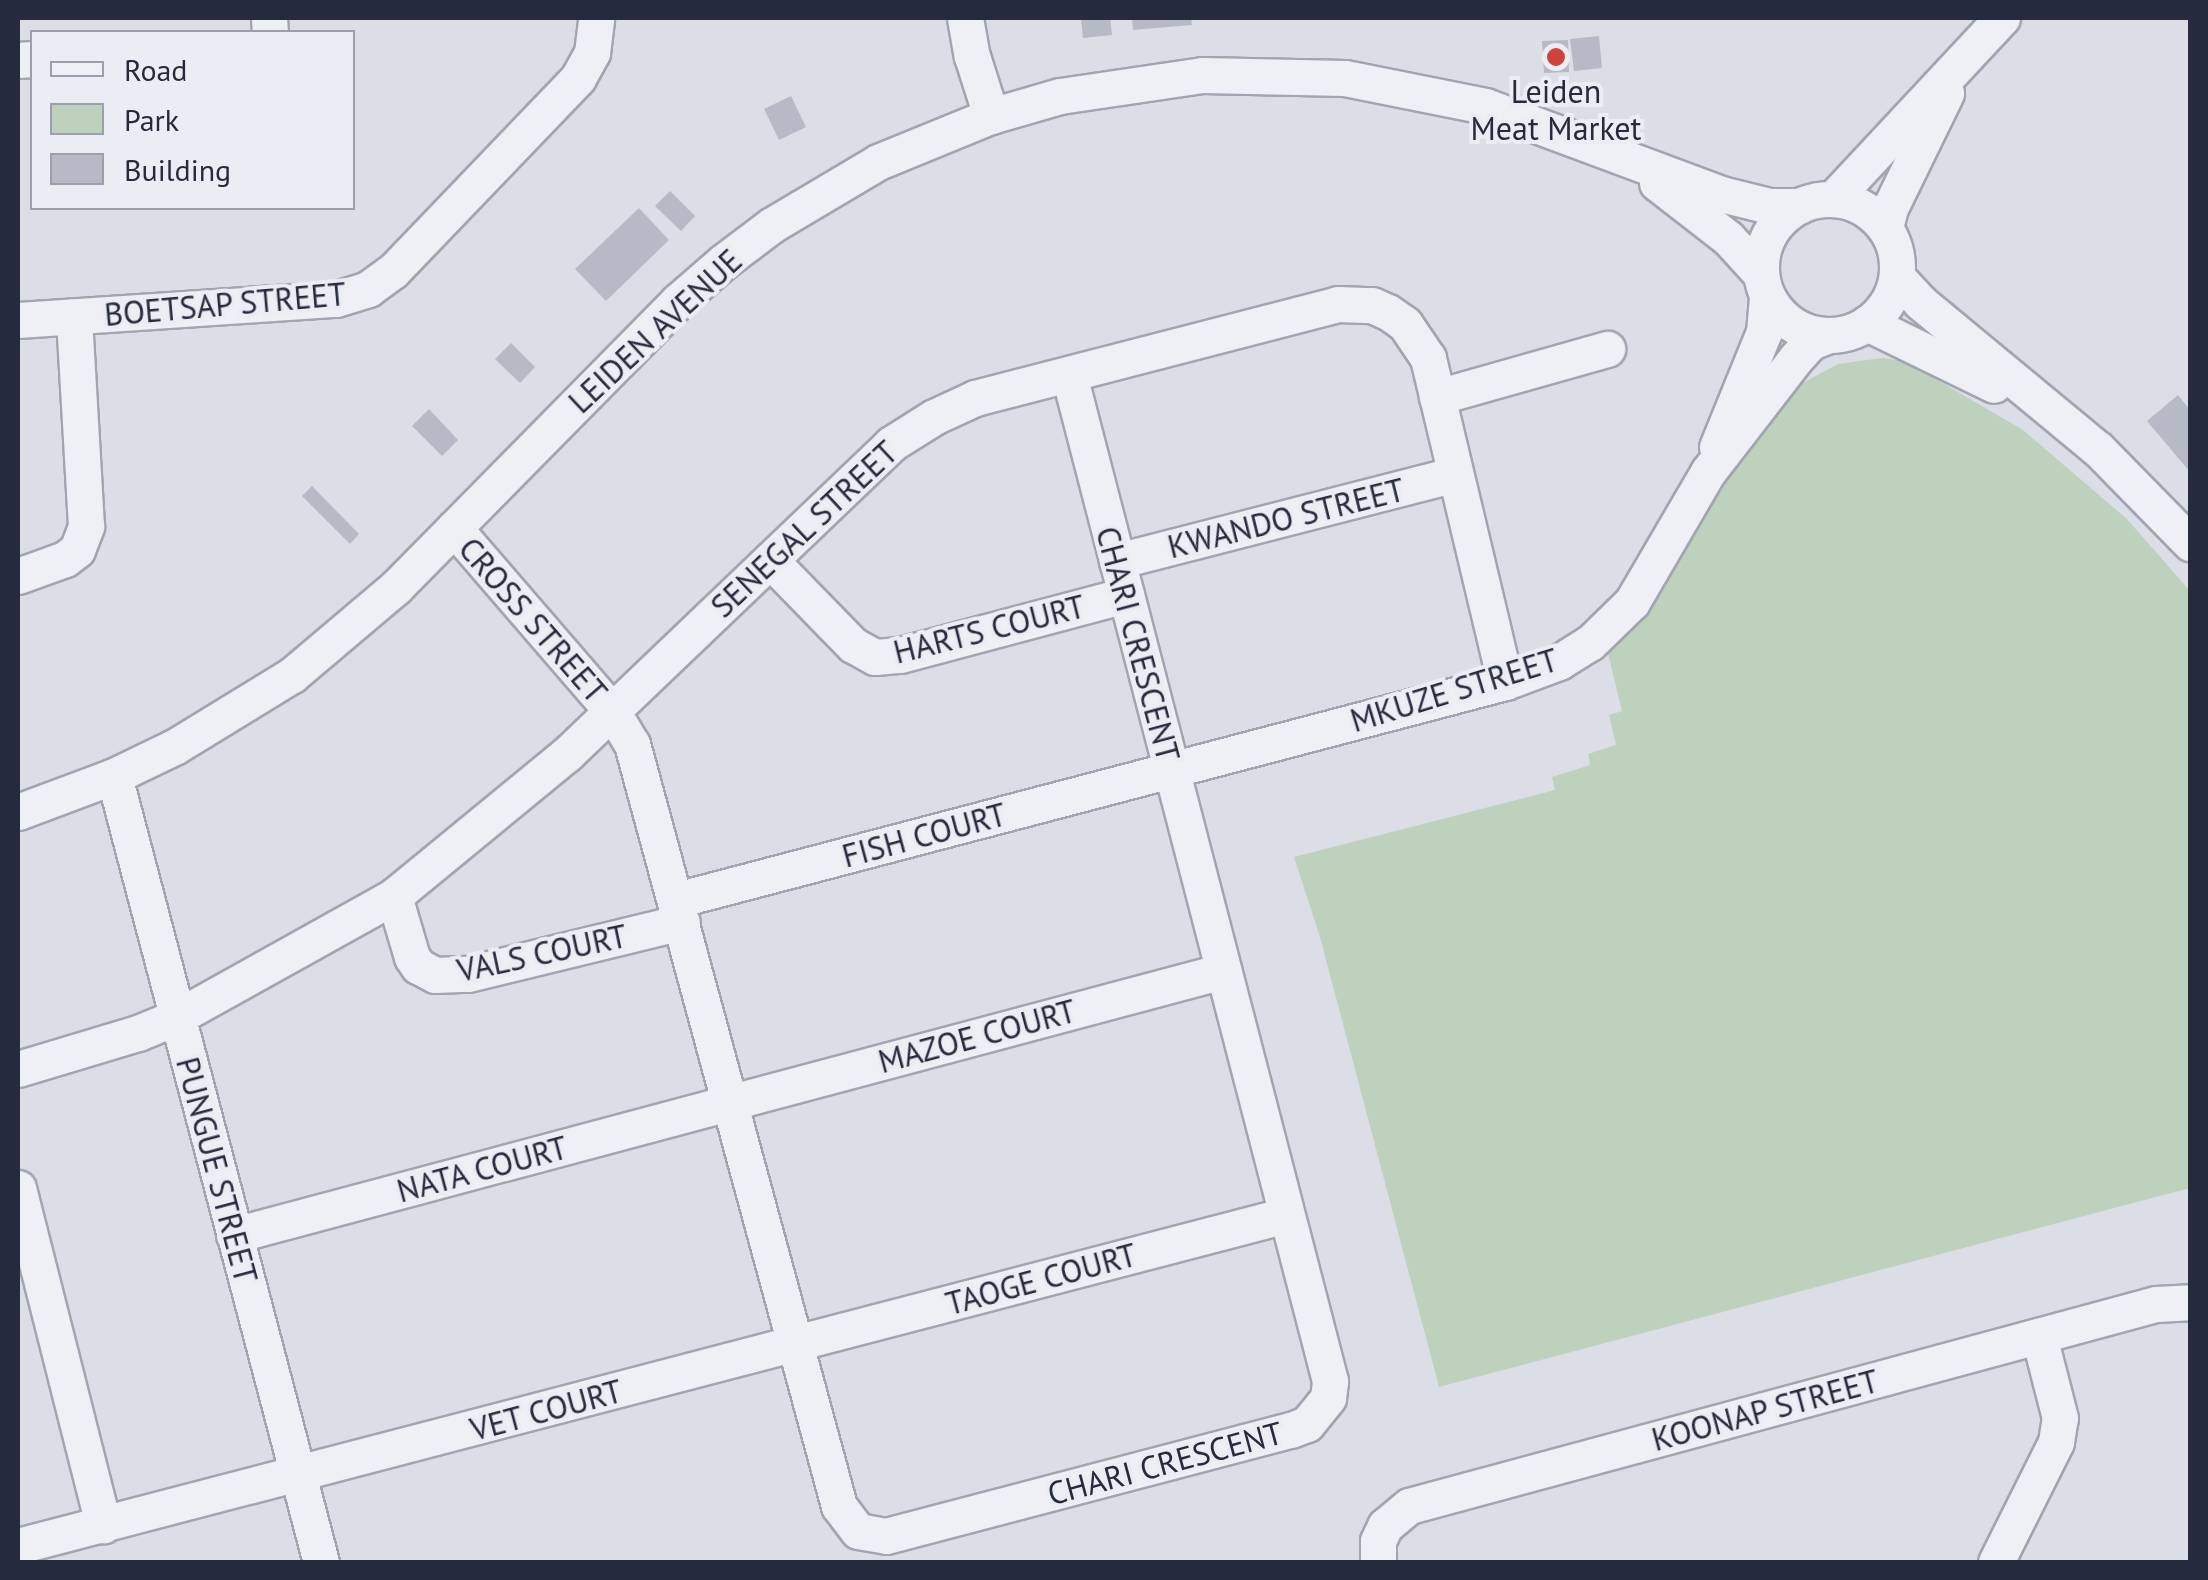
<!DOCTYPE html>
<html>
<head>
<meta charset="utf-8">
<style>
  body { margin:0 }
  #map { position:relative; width:2208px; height:1580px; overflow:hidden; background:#dcdee7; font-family:"PT Sans",sans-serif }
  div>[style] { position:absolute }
  .green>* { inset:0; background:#bed1bd }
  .building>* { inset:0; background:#b6b9c6 }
  .roads { filter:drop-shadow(2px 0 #a2a4b1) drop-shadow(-2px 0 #a2a4b1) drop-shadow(0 2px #a2a4b1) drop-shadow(0 -2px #a2a4b1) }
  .minor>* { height:35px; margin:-17.5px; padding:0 17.5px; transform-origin:17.5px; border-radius:17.5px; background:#eff0f5 }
  .minor>.ring { margin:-17.5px; padding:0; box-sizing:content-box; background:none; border:35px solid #eff0f5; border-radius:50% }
  .dots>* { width:28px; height:28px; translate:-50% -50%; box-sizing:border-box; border:5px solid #ebedf4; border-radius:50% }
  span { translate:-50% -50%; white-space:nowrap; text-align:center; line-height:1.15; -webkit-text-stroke:8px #ebedf4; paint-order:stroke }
  .poi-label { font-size:32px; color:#262a3d }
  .street-label { font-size:32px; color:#262a3d }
  .frame { position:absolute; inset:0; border:20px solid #262a3d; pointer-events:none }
  .legend { position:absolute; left:30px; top:30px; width:325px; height:180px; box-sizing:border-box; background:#ebedf4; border:2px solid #9c9fab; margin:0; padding:12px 18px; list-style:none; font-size:30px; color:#262a3d }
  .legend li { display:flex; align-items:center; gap:20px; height:50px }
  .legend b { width:50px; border:2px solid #9c9fab }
</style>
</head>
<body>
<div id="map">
  <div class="green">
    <div style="clip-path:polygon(1882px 358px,1905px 361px,2023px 430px,2127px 519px,2190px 591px,2190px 1188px,1439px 1387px,1320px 937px,1294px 857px,1555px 790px,1552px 777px,1590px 765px,1588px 754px,1616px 745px,1609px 715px,1622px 711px,1607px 649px,1649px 599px,1782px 399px,1799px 385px,1838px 364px)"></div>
  </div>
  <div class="building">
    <div style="clip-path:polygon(1081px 18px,1110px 18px,1112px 35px,1083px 38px)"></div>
    <div style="clip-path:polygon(1132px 18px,1191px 18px,1192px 25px,1133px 30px)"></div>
    <div style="clip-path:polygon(1599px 36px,1602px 68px,1574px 71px,1570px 39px)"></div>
    <div style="clip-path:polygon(1568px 40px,1569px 72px,1544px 73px,1542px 41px)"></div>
    <div style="clip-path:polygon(791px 96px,806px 127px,779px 140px,764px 109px)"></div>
    <div style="clip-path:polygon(670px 191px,695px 216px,681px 231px,655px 206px)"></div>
    <div style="clip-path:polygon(639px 208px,669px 240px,606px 301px,575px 269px)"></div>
    <div style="clip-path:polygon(511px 343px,535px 367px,520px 383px,495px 359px)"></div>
    <div style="clip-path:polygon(2178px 395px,2190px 410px,2190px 472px,2147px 421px)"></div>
    <div style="clip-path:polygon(429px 409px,458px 440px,442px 456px,412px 426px)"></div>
    <div style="clip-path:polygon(312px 486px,359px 534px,350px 544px,302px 496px)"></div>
  </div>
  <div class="roads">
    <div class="minor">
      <div style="left:269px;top:18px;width:14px;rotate:86deg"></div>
      <div style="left:965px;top:18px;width:39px;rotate:80deg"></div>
      <div style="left:972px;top:56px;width:63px;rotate:72.4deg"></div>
      <div style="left:18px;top:60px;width:14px;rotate:-4deg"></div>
      <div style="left:1657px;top:183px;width:90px;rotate:37.8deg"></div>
      <div style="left:1728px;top:238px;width:49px;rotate:47.5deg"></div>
      <div style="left:1833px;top:199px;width:248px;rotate:-47deg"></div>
      <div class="ring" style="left:1761px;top:199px;width:101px;height:101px"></div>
      <div style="left:1885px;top:228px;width:21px;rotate:-76deg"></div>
      <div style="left:1890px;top:208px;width:128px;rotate:-64deg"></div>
      <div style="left:1897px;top:277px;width:34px;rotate:47deg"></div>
      <div style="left:1920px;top:302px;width:231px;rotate:39.6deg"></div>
      <div style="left:2098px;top:449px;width:132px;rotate:45.6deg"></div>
      <div style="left:18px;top:320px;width:319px;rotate:-3.8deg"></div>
      <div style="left:336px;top:299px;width:34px;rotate:-17deg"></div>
      <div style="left:368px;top:289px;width:31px;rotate:-36deg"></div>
      <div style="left:393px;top:271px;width:267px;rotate:-46.2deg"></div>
      <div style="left:578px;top:78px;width:29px;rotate:-61deg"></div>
      <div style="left:592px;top:53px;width:35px;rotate:-83deg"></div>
      <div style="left:1867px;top:323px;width:141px;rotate:26deg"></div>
      <div style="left:1437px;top:397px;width:177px;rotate:-15.8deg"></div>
      <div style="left:1717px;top:447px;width:124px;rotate:-67.8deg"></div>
      <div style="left:1764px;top:332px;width:36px;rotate:-85deg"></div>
      <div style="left:454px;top:528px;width:242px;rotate:49.2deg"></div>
      <div style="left:612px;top:711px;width:39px;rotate:59deg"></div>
      <div style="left:632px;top:744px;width:790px;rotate:74.8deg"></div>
      <div style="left:839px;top:1506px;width:31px;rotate:53deg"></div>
      <div style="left:858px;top:1531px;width:28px;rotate:10deg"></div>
      <div style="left:886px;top:1536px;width:419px;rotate:-14.7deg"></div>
      <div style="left:1291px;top:1430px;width:17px;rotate:-21deg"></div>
      <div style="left:1307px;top:1424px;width:33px;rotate:-51deg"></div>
      <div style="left:1328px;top:1398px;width:17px;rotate:-83deg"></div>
      <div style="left:1330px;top:1381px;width:1039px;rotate:-104.54deg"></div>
      <div style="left:770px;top:560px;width:119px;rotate:45.7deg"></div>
      <div style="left:853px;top:645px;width:25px;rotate:29deg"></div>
      <div style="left:875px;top:657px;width:25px;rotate:-5deg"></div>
      <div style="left:900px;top:655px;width:234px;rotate:-14.9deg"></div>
      <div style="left:1117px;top:561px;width:349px;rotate:-14.4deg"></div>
      <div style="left:18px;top:576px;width:50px;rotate:-19.9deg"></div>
      <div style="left:65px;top:559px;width:15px;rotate:-37deg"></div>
      <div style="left:77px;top:550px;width:26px;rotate:-69deg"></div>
      <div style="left:86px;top:526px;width:210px;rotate:-93.3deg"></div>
      <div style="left:114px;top:776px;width:813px;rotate:75.25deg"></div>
      <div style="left:18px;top:812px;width:103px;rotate:-20.6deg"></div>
      <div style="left:114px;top:776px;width:69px;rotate:-25.8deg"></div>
      <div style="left:176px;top:746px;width:136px;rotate:-31.5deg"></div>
      <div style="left:292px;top:675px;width:136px;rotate:-40.2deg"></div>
      <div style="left:396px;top:587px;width:400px;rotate:-45.4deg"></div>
      <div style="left:677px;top:302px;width:61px;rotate:-41deg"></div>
      <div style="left:723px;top:262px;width:61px;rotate:-37.1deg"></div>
      <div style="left:772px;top:225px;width:123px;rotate:-30.7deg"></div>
      <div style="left:878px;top:162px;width:122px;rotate:-22.2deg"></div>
      <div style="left:991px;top:116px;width:72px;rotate:-16.2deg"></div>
      <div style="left:1060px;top:96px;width:144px;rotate:-8.4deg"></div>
      <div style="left:1202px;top:75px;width:143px;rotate:1.2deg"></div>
      <div style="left:1345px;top:78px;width:143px;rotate:11.3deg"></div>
      <div style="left:1485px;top:106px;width:252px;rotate:20.4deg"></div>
      <div style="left:1721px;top:194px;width:50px;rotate:13.8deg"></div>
      <div style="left:1770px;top:206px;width:29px"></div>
      <div style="left:394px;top:896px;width:64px;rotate:73.6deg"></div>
      <div style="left:412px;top:957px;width:11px;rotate:56deg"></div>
      <div style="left:418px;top:966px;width:19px;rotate:28deg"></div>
      <div style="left:435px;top:975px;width:33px;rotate:-2deg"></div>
      <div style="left:468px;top:974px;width:220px;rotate:-13.7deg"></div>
      <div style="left:676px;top:900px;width:857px;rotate:-14.73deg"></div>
      <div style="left:1505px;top:682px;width:58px;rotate:-20.3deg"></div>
      <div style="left:1559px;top:662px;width:36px;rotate:-32deg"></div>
      <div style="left:1590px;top:643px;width:59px;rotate:-44.3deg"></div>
      <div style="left:1632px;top:602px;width:151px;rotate:-59.7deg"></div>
      <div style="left:1708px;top:472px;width:144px;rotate:-52.3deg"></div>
      <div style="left:1796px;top:358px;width:22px;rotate:-47deg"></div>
      <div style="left:1811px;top:342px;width:19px;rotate:-21deg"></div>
      <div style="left:18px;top:1069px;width:125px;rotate:-16.7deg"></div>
      <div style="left:138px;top:1033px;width:42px;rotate:-22.3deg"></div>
      <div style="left:177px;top:1017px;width:248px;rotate:-29.1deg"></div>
      <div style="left:394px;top:896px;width:224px;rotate:-39.4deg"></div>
      <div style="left:567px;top:754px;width:448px;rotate:-43.7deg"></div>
      <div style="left:891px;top:444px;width:51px;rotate:-32.1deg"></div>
      <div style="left:934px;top:417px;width:45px;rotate:-24.9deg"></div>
      <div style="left:975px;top:398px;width:375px;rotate:-14.5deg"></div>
      <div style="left:1338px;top:304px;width:34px;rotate:2deg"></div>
      <div style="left:1372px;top:305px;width:17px;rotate:24deg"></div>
      <div style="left:1388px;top:312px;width:21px;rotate:35deg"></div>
      <div style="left:1405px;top:324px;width:41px;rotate:55.9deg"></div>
      <div style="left:1428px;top:358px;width:333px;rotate:76.6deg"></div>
      <div style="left:18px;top:1188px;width:348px;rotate:75.8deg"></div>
      <div style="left:234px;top:1235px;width:1024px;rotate:-14.95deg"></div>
      <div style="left:18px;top:1546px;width:1310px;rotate:-14.63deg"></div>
      <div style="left:1378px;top:1562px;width:21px;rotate:-90deg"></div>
      <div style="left:1378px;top:1541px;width:17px;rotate:-65deg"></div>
      <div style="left:1385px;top:1526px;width:31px;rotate:-40deg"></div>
      <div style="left:1409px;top:1506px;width:774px;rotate:-15.13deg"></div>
      <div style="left:2156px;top:1304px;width:34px;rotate:-3deg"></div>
      <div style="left:1996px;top:1562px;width:134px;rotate:-63.4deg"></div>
      <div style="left:2056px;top:1442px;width:24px;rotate:-81deg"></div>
      <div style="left:2060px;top:1418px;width:85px;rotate:-104.4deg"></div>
    </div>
  </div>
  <div class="dots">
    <div style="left:1556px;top:57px;background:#d0423d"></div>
  </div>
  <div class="poi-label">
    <span style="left:1556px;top:110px">Leiden<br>Meat Market</span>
  </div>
  <div class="street-label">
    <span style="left:225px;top:304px;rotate:-5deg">BOETSAP STREET</span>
    <span style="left:655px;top:331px;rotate:-43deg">LEIDEN AVENUE</span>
    <span style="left:1286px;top:518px;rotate:-14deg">KWANDO STREET</span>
    <span style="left:804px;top:529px;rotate:-43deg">SENEGAL STREET</span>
    <span style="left:533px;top:620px;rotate:49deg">CROSS STREET</span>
    <span style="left:989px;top:629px;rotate:-14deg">HARTS COURT</span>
    <span style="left:1138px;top:644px;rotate:75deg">CHARI CRESCENT</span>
    <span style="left:1454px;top:690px;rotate:-17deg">MKUZE STREET</span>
    <span style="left:924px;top:835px;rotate:-15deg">FISH COURT</span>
    <span style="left:542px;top:953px;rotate:-12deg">VALS COURT</span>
    <span style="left:977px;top:1036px;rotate:-15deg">MAZOE COURT</span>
    <span style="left:482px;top:1169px;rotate:-15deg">NATA COURT</span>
    <span style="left:217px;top:1170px;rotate:75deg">PUNGUE STREET</span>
    <span style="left:1041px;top:1279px;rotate:-15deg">TAOGE COURT</span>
    <span style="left:546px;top:1410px;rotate:-15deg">VET COURT</span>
    <span style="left:1765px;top:1410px;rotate:-15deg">KOONAP STREET</span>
    <span style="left:1165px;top:1463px;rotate:-15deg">CHARI CRESCENT</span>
  </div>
  <div class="frame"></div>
  <ul class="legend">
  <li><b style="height:12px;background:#eff0f5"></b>Road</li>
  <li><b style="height:28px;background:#bed1bd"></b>Park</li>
  <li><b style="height:28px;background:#b6b9c6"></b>Building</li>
  </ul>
</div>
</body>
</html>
